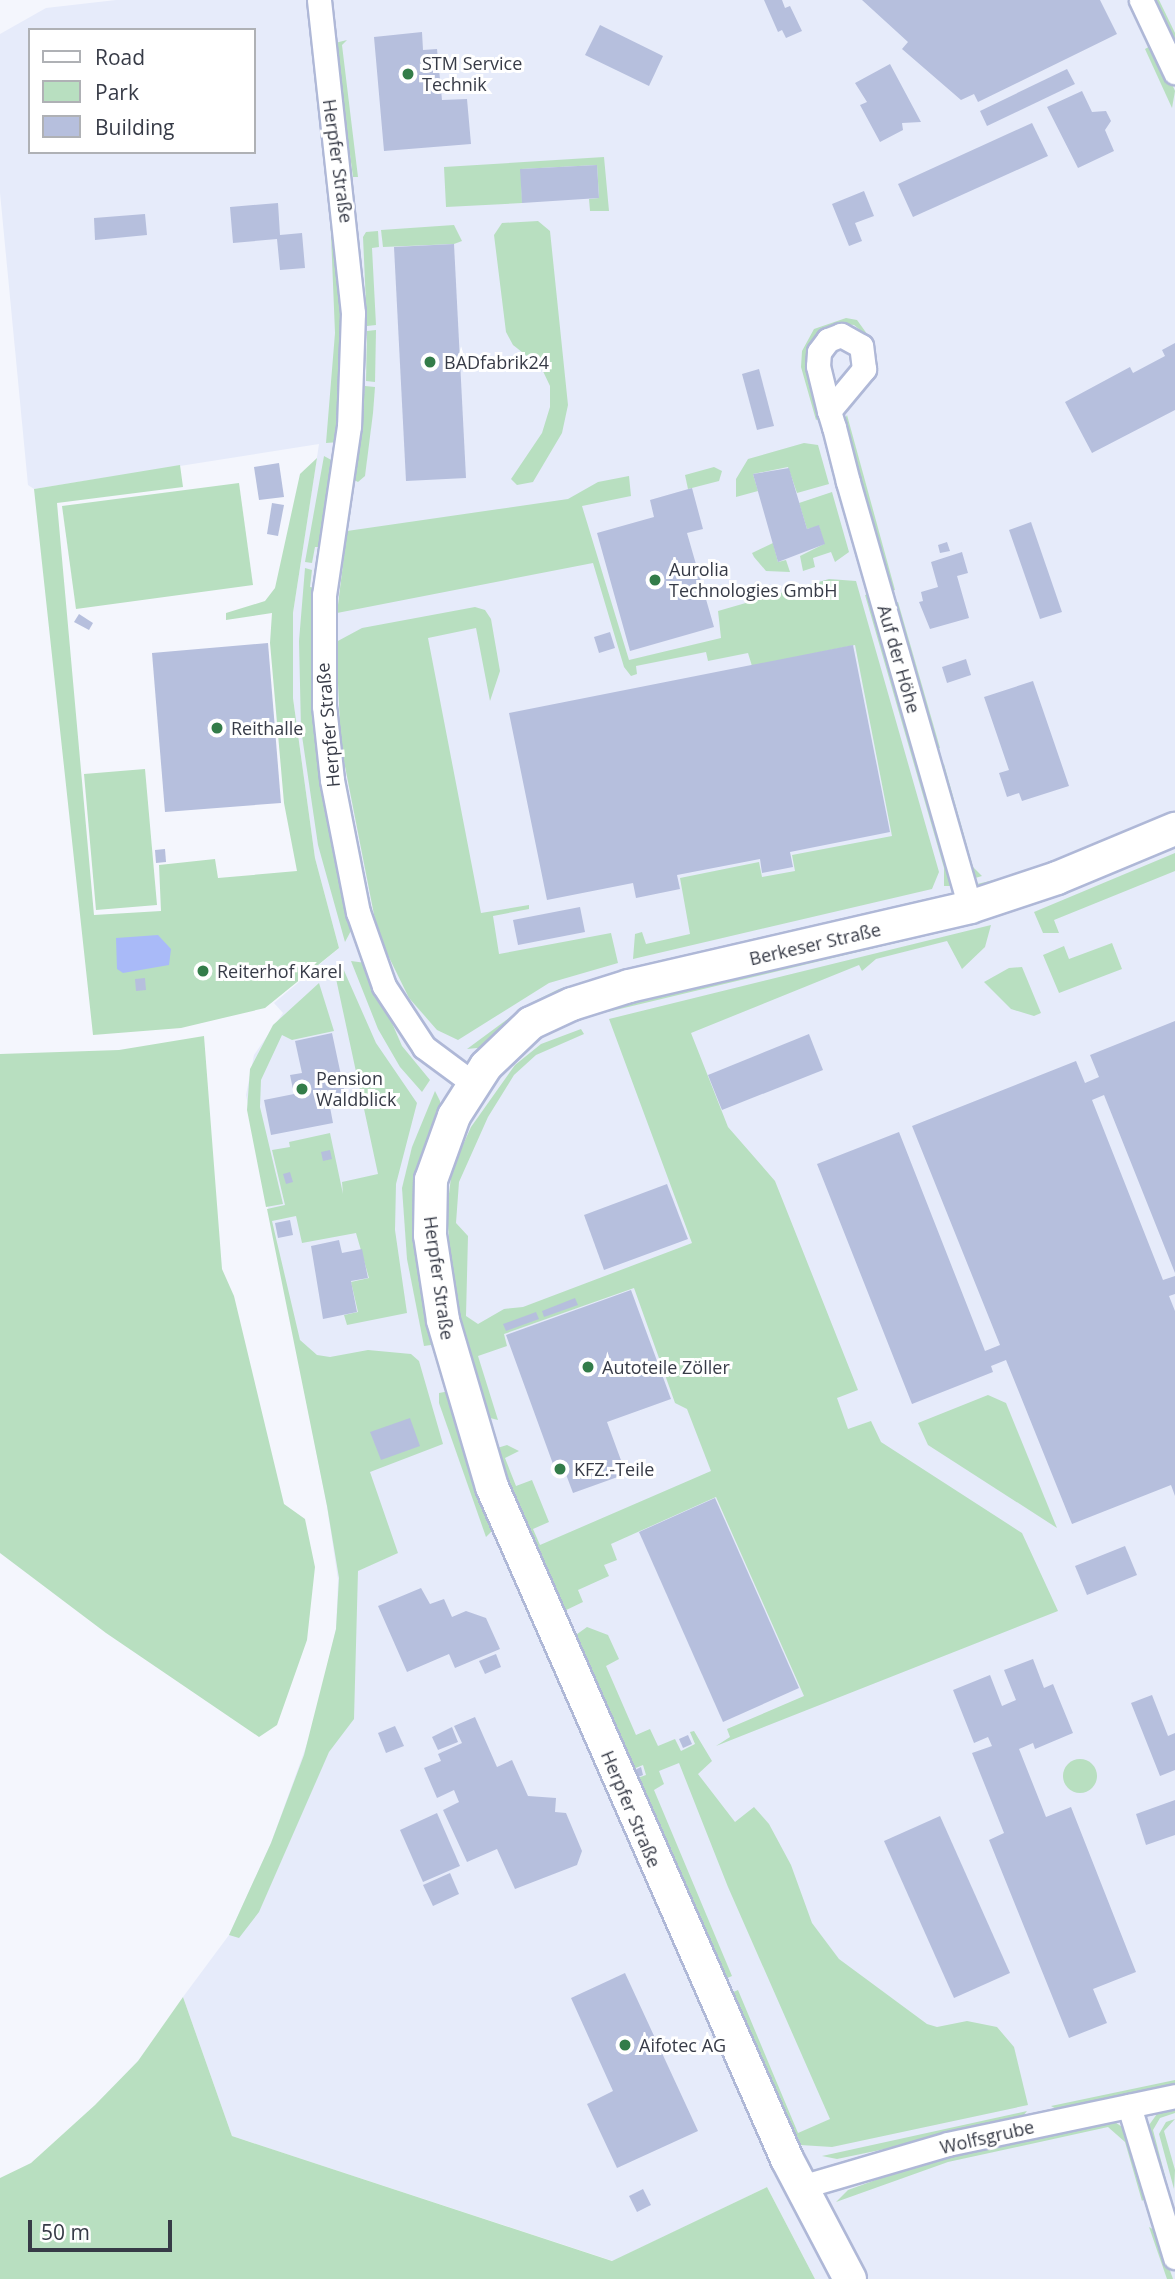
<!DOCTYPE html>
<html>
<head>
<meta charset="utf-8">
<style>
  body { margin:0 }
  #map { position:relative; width:1175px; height:2279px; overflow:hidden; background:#f4f6fd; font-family:"Open Sans",sans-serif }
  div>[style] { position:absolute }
  .built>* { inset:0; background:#e6ebfa }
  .green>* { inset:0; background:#b8dfc0 }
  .round { border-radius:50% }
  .water>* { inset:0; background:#a9baf8 }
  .building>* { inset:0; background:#b6bfdd }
  .roads { filter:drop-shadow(2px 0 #afb8d7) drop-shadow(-2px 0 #afb8d7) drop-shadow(0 2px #afb8d7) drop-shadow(0 -2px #afb8d7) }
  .minor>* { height:23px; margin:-11.5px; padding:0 11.5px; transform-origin:11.5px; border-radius:11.5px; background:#fff }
  .secondary>* { height:32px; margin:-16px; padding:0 16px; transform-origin:16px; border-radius:16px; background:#fff }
  .dots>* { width:19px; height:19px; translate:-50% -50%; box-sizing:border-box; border:4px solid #fff; border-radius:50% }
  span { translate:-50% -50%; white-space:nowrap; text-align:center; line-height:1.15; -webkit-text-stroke:6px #fff; paint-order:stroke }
  .poi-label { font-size:18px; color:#373b47 }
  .left { translate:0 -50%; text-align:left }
  .street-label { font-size:18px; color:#373b47 }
  .legend { position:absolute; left:28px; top:28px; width:228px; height:126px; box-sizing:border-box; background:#fff; border:2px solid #afb1b5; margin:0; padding:9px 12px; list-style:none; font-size:21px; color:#373b47 }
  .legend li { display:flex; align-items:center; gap:14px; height:35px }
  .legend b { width:35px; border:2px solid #afb1b5 }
  .scale { position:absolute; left:28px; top:2220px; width:144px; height:32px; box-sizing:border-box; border:4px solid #373b47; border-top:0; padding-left:9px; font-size:21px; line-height:24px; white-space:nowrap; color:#373b47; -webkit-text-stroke:5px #fff; paint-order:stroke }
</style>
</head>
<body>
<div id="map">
  <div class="built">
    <div style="clip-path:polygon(evenodd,116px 0,1175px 0,1175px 2279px,815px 2279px,767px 2187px,613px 2261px,232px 2136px,183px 1997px,229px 1935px,271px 1843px,312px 1730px,336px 1629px,338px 1580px,327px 1506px,246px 1095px,254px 1055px,283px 1013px,274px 1003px,339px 948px,315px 858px,293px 698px,293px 613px,319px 444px,34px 489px,28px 485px,0 193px,0 34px,46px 8px,116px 0,30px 30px,254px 30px,254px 152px,30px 152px,30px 30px)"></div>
  </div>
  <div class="green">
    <div style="clip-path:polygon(1152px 0,1159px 0,1175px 33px,1175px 49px)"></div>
    <div style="clip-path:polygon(347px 40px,342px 45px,358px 177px,353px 177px,335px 43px)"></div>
    <div style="clip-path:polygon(1154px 44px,1175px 91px,1172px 108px,1145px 49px)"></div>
    <div style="clip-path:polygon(604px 157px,609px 211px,590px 211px,589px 199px,599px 198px,597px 165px,521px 169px,522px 203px,446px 207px,444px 167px)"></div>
    <div style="clip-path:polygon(329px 186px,343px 282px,339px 442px,326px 443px,335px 333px)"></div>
    <div style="clip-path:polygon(538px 221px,550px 231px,568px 405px,562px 433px,533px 482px,517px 485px,511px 479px,542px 433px,550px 407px,550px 386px,541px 367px,513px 345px,506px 332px,494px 235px,502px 223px)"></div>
    <div style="clip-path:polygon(454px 225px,462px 241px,454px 244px,383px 247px,381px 230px)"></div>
    <div style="clip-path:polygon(378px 231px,379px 247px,372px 248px,376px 325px,367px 326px,363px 237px,366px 232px)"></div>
    <div style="clip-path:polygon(846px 318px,857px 320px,870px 338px,854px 325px,843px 324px,815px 336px,808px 356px,821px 417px,816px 420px,801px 367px,802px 351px,814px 329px)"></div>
    <div style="clip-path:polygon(376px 330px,375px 382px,366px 381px,367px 331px)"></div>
    <div style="clip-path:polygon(365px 386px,375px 387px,373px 413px,365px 476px,358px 482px,354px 480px)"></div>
    <div style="clip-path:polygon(847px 415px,895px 590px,889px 592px,841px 427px)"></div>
    <div style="clip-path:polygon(804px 443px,818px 445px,829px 484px,797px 493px,788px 467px,753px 474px,758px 491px,736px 497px,736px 479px,748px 459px)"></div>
    <div style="clip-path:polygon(324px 456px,335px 462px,322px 547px,315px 547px,312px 563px,305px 562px)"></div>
    <div style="clip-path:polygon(317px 458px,293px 613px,293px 698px,315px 858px,339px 948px,265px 1008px,181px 1028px,93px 1035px,34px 489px,180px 465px,183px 487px,57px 503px,94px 915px,161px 911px,159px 865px,215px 859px,218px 878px,297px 871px,284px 803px,270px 643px,272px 613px,226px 620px,226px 613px,265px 601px,275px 588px,300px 474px)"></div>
    <div style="clip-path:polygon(714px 467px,722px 471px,719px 481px,688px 489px,685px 475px)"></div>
    <div style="clip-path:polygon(629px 476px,631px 496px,582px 506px,629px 660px,721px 638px,718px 611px,829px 579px,856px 581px,939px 872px,932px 889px,633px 959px,635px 934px,642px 932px,646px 944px,690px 934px,680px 878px,759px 862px,762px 877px,795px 871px,792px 855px,892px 836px,855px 645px,752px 666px,748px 653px,708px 661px,706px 652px,636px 666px,637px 674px,631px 676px,624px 667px,593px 563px,337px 613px,347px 531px,568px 499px,598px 482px)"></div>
    <div style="clip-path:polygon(239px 483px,253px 585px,76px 609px,62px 506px)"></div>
    <div style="clip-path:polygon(832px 492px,849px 552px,835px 562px,831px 552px,813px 558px,815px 567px,803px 571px,800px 556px,824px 544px,819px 526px,807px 529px,799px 503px)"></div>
    <div style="clip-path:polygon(773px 543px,778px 562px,786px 560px,790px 572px,766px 571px,754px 557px,752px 553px)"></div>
    <div style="clip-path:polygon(305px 568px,312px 570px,310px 587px,317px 588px,353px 927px,345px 942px,318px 845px,301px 729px,299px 641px)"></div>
    <div style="clip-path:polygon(872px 593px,952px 881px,951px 886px,944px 886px,944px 868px,865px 595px)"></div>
    <div style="clip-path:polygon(898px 602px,940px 748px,933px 750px,892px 604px)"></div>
    <div style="clip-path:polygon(475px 607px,485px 610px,491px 619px,500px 671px,490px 701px,476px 628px,428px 638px,481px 913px,529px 905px,529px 909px,493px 916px,499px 954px,611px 933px,618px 963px,549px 983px,458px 1040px,437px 1030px,409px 998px,378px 935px,341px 746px,336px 642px,362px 628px)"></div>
    <div style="clip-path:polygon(944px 764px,973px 867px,982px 876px,972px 879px,938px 766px)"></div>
    <div style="clip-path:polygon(145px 769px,157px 905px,96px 910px,84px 774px)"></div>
    <div style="clip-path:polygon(1175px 838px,1175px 847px,1040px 903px,1052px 890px)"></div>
    <div style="clip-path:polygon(1110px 839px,1113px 846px,983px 887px,977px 884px,1011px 876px)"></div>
    <div style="clip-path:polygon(1175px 853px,1175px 871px,1054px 920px,1059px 933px,1043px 933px,1034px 912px)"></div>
    <div style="clip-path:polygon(983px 913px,988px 919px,945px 931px,603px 1013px,601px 1006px)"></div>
    <div style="clip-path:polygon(991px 925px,985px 947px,962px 969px,947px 941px,876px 959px,862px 971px,859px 965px,691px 1033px,728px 1127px,775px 1181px,858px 1390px,837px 1398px,848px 1429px,871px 1421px,881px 1442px,1022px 1533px,1058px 1611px,716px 1746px,730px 1737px,727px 1729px,804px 1696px,716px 1497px,611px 1544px,617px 1560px,604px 1565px,609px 1576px,578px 1590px,583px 1602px,562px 1612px,494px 1449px,507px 1445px,519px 1451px,505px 1458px,516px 1486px,532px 1480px,549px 1522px,533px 1529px,540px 1545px,711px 1471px,687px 1409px,675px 1403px,634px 1288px,504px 1334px,507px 1346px,478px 1356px,498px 1420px,482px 1416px,451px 1272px,447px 1210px,452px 1169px,471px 1127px,515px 1065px,541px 1044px,581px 1029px,584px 1034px,536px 1055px,514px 1075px,488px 1117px,459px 1182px,456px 1223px,468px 1236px,466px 1316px,478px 1324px,504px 1309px,523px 1307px,692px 1243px,609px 1019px)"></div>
    <div style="clip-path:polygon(1112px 943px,1122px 969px,1059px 993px,1043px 955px,1064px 946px,1069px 959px)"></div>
    <div style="clip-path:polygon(351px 961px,366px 963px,402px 1046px,430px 1080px,422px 1092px,400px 1067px,378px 1029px)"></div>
    <div style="clip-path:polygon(342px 966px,376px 1043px,417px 1103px,396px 1184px,395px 1230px,407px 1313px,347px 1325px,344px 1315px,358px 1312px,351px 1282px,369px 1278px,356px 1233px,302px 1243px,296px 1216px,272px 1221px,300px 1340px,317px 1355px,330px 1357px,368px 1350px,411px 1354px,419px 1361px,443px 1444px,370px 1472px,398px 1553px,358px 1571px,354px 1719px,329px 1752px,259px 1912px,239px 1938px,229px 1935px,271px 1843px,304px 1755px,336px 1629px,339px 1578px,327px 1506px,267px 1209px,285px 1205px,272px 1150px,290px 1147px,289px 1142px,330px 1133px,343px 1194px,342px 1182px,378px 1174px,335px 974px)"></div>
    <div style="clip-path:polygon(1022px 967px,1041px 1013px,1034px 1016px,1011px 1009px,984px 982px,1009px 968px)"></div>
    <div style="clip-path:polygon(619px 972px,614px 982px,531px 1011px,527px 1005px,559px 989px)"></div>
    <div style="clip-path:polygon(319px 983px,334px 1031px,292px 1040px,282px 1035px,261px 1080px,260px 1107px,283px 1204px,266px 1207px,247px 1110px,250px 1069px,273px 1025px)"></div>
    <div style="clip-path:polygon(517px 1012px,522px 1017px,487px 1047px,467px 1049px)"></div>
    <div style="clip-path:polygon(204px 1036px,222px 1269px,234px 1296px,284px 1504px,305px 1519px,315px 1567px,307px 1640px,277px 1725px,259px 1737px,106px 1633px,0 1553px,0 1054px,119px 1050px)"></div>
    <div style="clip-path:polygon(435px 1091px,440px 1101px,438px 1344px,424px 1346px,407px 1259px,402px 1188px,412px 1147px)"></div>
    <div style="clip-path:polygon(450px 1391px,497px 1526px,486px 1537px,439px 1403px,439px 1393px)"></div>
    <div style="clip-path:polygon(988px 1395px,1006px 1403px,1057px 1528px,928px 1445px,918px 1423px)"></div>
    <div style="clip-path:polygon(587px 1627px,608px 1635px,619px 1659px,606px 1666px,636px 1735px,650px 1729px,658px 1746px,675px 1739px,681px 1751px,695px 1744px,690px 1732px,694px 1731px,712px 1761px,698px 1774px,735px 1822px,754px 1807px,769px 1824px,791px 1865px,812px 1923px,839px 1959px,927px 2024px,937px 2027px,967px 2021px,997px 2027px,1014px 2047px,1028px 2105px,832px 2147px,800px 2145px,731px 1993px,738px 1990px,798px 2133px,830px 2119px,728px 1887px,679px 1763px,659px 1771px,664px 1784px,654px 1790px,732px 1976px,725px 1979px,635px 1779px,646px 1775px,643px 1765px,631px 1770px,573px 1637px)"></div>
    <div class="round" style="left:1063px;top:1759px;width:34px;height:34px"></div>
    <div style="clip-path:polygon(183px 1997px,232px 2136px,612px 2261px,767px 2187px,815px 2279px,0 2279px,0 2178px,31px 2163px,95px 2105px,138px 2061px)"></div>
    <div style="clip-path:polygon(1175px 2080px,1175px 2088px,1058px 2110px,1051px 2106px)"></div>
    <div style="clip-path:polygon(1175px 2106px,1175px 2113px,1160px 2118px,1153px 2130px,1169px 2191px,1164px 2192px,1147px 2128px,1159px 2111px)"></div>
    <div style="clip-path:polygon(1027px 2111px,1019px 2121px,837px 2159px,822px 2156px)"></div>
    <div style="clip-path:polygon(1175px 2119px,1164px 2131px,1175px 2170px,1174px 2189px,1159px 2134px,1166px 2122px)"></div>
    <div style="clip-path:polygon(1112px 2120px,1125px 2129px,1147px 2196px,1142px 2201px,1125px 2142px,1108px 2127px,948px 2162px,836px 2202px,848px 2190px,939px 2157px)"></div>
    <div style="clip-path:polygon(1149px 2227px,1156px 2231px,1173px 2279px,1167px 2279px)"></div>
  </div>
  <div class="water">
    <div style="clip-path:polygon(158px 935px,171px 949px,169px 965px,123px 973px,117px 969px,116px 938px)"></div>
  </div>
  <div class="building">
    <div style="clip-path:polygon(764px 0,782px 0,785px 8px,790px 6px,802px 31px,786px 38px,782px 30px,778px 32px)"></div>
    <div style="clip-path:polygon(862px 0,1100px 0,1117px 34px,978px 102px,974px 94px,961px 100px,902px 49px,908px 42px)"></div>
    <div style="clip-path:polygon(600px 25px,663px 56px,649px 86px,585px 55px)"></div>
    <div style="clip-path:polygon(422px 32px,423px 50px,437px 49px,442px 100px,467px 99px,471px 144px,384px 151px,374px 37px)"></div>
    <div style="clip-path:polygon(890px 64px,921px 122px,902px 123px,903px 130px,880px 142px,860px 105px,867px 102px,855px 83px)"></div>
    <div style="clip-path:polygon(1067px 69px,1075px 84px,987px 126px,980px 111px)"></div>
    <div style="clip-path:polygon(1082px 91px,1092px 112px,1106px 111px,1111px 121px,1105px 130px,1114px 151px,1078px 168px,1047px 107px)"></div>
    <div style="clip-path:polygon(1032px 123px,1048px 156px,913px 217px,898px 184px)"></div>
    <div style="clip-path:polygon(597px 165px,599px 198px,522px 203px,520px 169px)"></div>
    <div style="clip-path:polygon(864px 191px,874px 216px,855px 223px,862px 241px,849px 246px,832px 204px)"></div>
    <div style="clip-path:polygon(278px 203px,280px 235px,302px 233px,305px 268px,280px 270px,277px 239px,233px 243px,230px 207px)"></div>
    <div style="clip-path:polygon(145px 214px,147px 235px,95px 240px,94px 218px)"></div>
    <div style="clip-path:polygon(454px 244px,466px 478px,406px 481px,394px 247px)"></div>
    <div style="clip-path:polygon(1175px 343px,1175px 410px,1092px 453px,1065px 402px,1130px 367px,1133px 373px,1165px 356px,1162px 350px)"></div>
    <div style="clip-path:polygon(759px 369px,774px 426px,757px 430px,742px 374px)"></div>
    <div style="clip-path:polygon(279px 463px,284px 497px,259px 500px,254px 467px)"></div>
    <div style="clip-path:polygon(789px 468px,807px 529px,819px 525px,825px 544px,778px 562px,753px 474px)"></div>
    <div style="clip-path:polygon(692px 488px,703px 529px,687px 533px,714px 627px,630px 651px,597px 533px,654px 517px,650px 500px)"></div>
    <div style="clip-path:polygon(272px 503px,284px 505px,278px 536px,267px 534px)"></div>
    <div style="clip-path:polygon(1031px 522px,1062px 612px,1040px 619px,1009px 530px)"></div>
    <div style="clip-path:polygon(947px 542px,950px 551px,940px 553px,938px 545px)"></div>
    <div style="clip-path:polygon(962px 552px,968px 573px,957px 576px,969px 618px,930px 629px,919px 602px,923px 601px,921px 592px,938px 587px,931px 562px)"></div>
    <div style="clip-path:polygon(79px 614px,93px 623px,89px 630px,74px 622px)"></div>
    <div style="clip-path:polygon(610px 632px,615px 648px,599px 653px,594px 637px)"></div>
    <div style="clip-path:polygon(268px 643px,281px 803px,165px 812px,152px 653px)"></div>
    <div style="clip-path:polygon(853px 645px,890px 832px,790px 852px,793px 867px,762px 873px,760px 859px,677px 875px,680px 889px,636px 898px,633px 883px,547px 900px,509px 713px)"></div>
    <div style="clip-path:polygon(966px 659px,971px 675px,947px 683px,942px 667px)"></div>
    <div style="clip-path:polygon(1033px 681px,1069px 786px,1022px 801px,1019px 793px,1007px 797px,999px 773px,1009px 770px,984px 697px)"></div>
    <div style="clip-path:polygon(165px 849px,166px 862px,156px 863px,155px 850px)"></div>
    <div style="clip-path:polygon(580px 907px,585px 932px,518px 945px,513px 920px)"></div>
    <div style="clip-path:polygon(145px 978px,146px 990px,136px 991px,135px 979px)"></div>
    <div style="clip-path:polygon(1175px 1021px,1175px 1273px,1104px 1095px,1092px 1100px,1163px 1280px,1175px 1276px,1175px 1294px,1169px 1296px,1175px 1311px,1175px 1496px,1171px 1485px,1072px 1524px,1006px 1360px,991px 1366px,993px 1372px,912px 1404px,817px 1164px,899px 1132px,985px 1351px,1000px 1345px,912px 1126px,1076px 1061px,1085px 1083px,1099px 1077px,1090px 1055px)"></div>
    <div style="clip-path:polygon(332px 1033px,345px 1094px,330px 1107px,333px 1123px,271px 1135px,264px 1100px,294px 1094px,290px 1075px,302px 1073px,295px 1041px)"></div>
    <div style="clip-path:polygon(809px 1034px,823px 1070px,722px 1110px,708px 1075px)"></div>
    <div style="clip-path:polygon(330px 1150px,332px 1159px,323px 1161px,321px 1152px)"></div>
    <div style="clip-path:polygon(290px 1172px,293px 1182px,286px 1184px,283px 1174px)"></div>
    <div style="clip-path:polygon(667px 1184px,688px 1239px,604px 1270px,584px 1215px)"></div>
    <div style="clip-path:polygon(290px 1220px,293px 1235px,278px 1238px,275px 1223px)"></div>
    <div style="clip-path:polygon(339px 1240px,342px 1253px,362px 1249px,368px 1278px,351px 1281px,357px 1312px,323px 1319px,311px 1246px)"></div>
    <div style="clip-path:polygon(631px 1290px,671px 1399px,607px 1422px,626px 1474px,573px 1493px,561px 1461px,553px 1464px,506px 1335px)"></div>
    <div style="clip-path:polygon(575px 1298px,578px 1305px,544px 1317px,542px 1311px)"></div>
    <div style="clip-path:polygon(536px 1312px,539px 1319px,506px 1331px,503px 1324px)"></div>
    <div style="clip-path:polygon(410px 1418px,420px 1446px,381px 1460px,370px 1432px)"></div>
    <div style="clip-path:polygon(715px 1498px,799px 1688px,723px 1722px,639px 1532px)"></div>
    <div style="clip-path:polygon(1125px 1546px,1137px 1575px,1087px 1595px,1075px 1566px)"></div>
    <div style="clip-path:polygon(421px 1588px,430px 1604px,444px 1599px,452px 1617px,466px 1611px,486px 1618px,500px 1649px,455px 1668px,449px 1654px,407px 1672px,378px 1606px)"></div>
    <div style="clip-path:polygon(496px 1654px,501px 1667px,485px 1674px,479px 1661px)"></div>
    <div style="clip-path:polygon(1033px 1659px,1044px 1688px,1053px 1684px,1073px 1733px,1035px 1749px,1033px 1743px,1019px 1749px,1046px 1817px,1071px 1807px,1136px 1972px,1093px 1989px,1107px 2023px,1069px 2038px,989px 1840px,1004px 1833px,972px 1753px,992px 1746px,988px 1737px,974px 1743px,953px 1690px,990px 1675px,1002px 1706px,1016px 1700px,1004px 1670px)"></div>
    <div style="clip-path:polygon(1152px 1695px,1168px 1736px,1175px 1733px,1175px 1770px,1160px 1776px,1131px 1703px)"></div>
    <div style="clip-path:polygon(475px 1717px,497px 1767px,512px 1760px,528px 1796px,556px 1798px,555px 1812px,566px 1813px,582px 1851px,577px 1865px,515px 1889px,497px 1849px,467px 1862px,443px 1810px,459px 1802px,454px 1790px,437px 1798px,424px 1768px,441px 1761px,438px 1754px,462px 1743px,454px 1726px)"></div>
    <div style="clip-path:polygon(395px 1726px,404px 1746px,386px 1753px,378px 1733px)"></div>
    <div style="clip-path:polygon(452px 1727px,458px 1742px,438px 1750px,432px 1737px)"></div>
    <div style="clip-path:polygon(688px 1735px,692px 1744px,683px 1748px,679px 1739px)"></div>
    <div style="clip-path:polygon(641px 1767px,643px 1775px,636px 1778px,633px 1771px)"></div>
    <div style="clip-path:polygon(1175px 1800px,1175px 1835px,1146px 1845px,1136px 1814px)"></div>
    <div style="clip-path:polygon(437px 1813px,460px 1866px,423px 1882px,400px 1830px)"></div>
    <div style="clip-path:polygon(940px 1816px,1010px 1973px,954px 1998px,884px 1841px)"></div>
    <div style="clip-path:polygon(450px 1873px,459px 1894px,433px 1906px,423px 1885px)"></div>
    <div style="clip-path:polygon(625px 1973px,698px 2131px,617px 2168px,587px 2104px,613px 2091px,571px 1998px)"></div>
    <div style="clip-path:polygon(643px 2189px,651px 2205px,637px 2212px,629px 2196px)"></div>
  </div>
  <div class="roads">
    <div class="minor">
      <div style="left:319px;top:0;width:315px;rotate:83.8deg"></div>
      <div style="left:353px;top:313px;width:113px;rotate:92deg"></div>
      <div style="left:349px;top:426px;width:171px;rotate:98.4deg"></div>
      <div style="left:324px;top:595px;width:111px;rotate:90deg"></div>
      <div style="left:324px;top:706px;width:74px;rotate:83.8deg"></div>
      <div style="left:332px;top:780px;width:135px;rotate:78.9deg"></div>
      <div style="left:358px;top:912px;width:78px;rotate:70.6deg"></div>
      <div style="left:384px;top:986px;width:73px;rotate:56.7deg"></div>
      <div style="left:424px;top:1047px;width:62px;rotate:36.5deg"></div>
      <div style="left:1141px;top:0;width:80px;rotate:64.7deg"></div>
      <div style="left:829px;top:411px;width:55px;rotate:-50.2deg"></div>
      <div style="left:864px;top:369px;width:23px;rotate:-97deg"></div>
      <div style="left:861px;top:346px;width:23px;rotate:-151deg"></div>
      <div style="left:841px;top:335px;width:14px;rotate:159deg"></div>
      <div style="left:828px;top:340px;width:15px;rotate:127deg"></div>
      <div style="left:819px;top:352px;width:14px;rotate:94deg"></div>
      <div style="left:818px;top:366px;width:46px;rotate:76.3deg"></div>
      <div style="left:829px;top:411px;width:17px;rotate:73deg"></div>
      <div style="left:834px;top:427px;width:57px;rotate:75.7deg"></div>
      <div style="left:848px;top:482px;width:442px;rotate:74deg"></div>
      <div style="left:1129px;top:2106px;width:158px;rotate:73.1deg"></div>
      <div style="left:801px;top:2187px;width:153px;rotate:-16.3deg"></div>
      <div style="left:948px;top:2144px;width:232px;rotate:-11.9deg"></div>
    </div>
    <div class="secondary">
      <div style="left:850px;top:2279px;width:136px;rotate:-117.7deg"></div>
      <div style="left:787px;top:2159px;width:734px;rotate:-113.7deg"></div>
      <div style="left:492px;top:1487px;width:174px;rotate:-106.4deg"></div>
      <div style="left:443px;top:1320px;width:86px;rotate:-98.7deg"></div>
      <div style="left:430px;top:1235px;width:55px;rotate:-89deg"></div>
      <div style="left:431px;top:1180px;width:68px;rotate:-70.2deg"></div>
      <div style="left:454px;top:1116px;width:59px;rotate:-57.4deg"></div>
      <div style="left:486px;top:1066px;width:62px;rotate:-43.7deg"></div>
      <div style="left:531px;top:1023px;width:45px;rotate:-24.9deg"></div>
      <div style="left:572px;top:1004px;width:60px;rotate:-17.5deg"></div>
      <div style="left:629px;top:986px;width:350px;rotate:-13deg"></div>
      <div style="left:970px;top:907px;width:92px;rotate:-18.4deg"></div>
      <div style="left:1057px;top:878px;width:128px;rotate:-22.6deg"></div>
    </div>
  </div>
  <div class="dots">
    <div style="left:408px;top:74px;background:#337c49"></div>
    <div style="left:430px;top:362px;background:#337c49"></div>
    <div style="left:655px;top:580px;background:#337c49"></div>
    <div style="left:217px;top:728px;background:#337c49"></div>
    <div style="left:203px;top:971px;background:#337c49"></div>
    <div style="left:302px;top:1089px;background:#337c49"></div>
    <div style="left:588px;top:1367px;background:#337c49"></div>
    <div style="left:560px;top:1469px;background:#337c49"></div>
    <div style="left:625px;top:2045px;background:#337c49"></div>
  </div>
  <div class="poi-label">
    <span class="left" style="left:422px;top:74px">STM Service<br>Technik</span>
    <span class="left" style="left:444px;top:362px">BADfabrik24</span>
    <span class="left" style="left:669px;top:580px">Aurolia<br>Technologies GmbH</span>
    <span class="left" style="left:231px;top:728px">Reithalle</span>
    <span class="left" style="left:217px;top:971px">Reiterhof Karel</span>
    <span class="left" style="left:316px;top:1089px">Pension<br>Waldblick</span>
    <span class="left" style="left:602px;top:1367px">Autoteile Zöller</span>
    <span class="left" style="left:574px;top:1469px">KFZ.-Teile</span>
    <span class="left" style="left:639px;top:2045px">Aifotec AG</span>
  </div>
  <div class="street-label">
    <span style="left:338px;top:161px;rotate:82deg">Herpfer Straße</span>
    <span style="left:899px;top:659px;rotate:74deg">Auf der Höhe</span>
    <span style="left:328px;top:725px;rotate:-95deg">Herpfer Straße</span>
    <span style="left:815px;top:944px;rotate:-13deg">Berkeser Straße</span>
    <span style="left:439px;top:1278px;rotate:82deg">Herpfer Straße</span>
    <span style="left:631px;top:1809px;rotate:67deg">Herpfer Straße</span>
    <span style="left:987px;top:2137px;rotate:-13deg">Wolfsgrube</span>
  </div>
  <ul class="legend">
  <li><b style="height:9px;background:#fff"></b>Road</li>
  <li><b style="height:19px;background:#b8dfc0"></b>Park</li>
  <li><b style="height:19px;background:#b6bfdd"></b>Building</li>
  </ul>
  <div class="scale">50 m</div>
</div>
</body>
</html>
